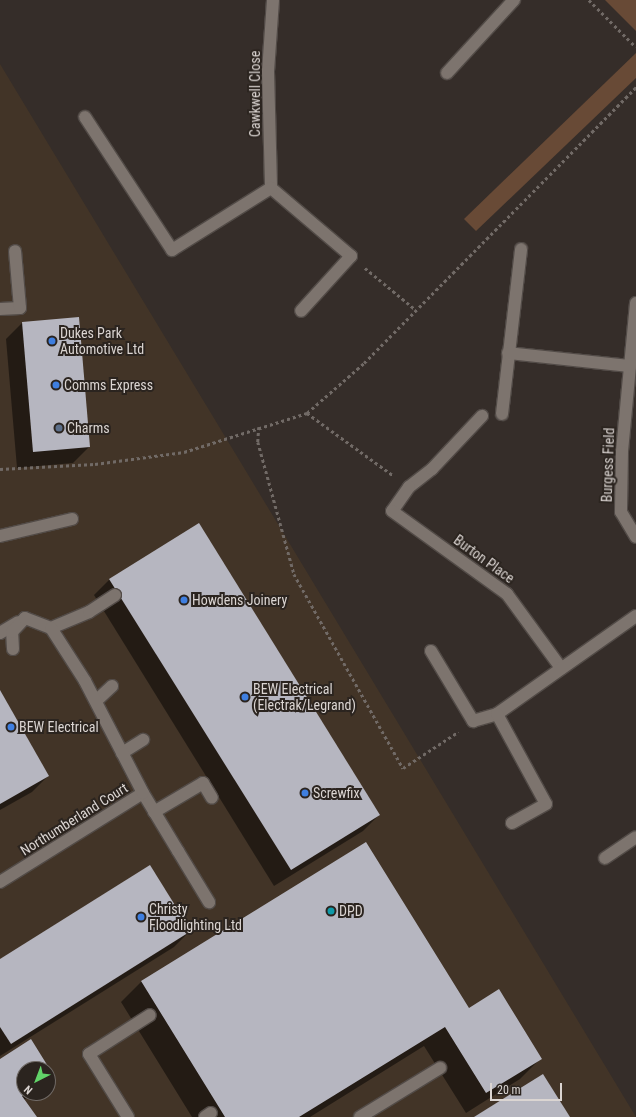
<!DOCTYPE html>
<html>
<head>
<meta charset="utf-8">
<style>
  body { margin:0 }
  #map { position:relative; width:636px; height:1117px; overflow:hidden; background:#352d29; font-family:"Roboto Condensed",sans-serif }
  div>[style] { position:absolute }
  .industrial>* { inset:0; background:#423427 }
  .green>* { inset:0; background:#684a36 }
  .shadow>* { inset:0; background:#0007 }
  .building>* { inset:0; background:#b6b6c0 }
  .path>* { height:2.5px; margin-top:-1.25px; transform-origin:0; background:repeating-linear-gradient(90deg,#716a66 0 3px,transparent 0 6px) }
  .roads { filter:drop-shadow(1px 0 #524b47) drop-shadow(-1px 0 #524b47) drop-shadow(0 1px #524b47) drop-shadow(0 -1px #524b47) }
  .lane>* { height:12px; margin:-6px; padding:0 6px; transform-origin:6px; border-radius:6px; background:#7d746e }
  .street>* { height:12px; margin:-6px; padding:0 6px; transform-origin:6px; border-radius:6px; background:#7d746e }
  .dots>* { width:11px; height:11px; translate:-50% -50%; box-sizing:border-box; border:2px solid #2b241f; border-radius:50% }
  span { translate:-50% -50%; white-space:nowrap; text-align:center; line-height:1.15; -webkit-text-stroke:4px #2b241f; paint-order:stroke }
  .street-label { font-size:14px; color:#dbd5d2 }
  .poi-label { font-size:14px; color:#dbd5d2 }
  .left { translate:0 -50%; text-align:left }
  .north { position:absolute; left:16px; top:1061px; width:40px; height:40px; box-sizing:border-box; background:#2b241f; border:1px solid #716b67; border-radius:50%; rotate:222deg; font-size:11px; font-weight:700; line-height:16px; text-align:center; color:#dbd5d2 }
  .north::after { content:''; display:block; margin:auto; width:14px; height:18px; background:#62d469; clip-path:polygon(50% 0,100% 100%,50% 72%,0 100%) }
  .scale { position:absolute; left:490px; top:1083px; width:72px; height:18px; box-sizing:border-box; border:2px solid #dbd5d2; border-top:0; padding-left:5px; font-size:12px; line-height:14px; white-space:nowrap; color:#dbd5d2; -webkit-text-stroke:3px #2b241f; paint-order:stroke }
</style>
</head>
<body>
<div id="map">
  <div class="industrial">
    <div style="clip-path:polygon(evenodd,0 64px,636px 1117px,0 1117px,0 64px,24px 1069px,48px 1069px,48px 1093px,24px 1093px,24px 1069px)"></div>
  </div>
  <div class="green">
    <div style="clip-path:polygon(605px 0,636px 0,636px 31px)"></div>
    <div style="clip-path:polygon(636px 53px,636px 78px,476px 231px,464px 219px)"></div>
  </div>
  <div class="shadow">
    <div style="clip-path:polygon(78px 318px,89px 447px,73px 463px,17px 468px,6px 339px,22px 323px)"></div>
    <div style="clip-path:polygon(110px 579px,379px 815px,363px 831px,274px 886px,94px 595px)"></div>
    <div style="clip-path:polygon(0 692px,48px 776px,32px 792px,0 810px)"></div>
    <div style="clip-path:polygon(365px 843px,468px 1009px,541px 1058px,520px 1079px,466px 1113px,424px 1046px,310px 1117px,192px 1117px,121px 1002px,141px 982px)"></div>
    <div style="clip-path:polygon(190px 931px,174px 947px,0 1056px,0 960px)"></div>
    <div style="clip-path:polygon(30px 1041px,52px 1076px,48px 1080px,48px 1069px,24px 1069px,24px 1093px,34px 1093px,24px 1100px,35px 1117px,0 1117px,0 1060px)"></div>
  </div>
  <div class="building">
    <div style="clip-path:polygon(79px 317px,90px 447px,33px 452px,22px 322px)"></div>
    <div style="clip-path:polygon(199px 523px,380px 815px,291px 870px,109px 579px)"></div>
    <div style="clip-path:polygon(0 690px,49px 776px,0 804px)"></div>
    <div style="clip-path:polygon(366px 842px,469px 1008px,499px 989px,542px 1059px,486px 1093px,445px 1027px,299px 1117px,225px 1117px,141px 981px)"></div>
    <div style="clip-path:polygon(150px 865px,191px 931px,11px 1044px,0 1027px,0 959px)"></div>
    <div style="clip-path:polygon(31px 1039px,54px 1076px,48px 1079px,48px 1069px,24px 1069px,26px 1093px,22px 1096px,37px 1117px,0 1117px,0 1059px)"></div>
    <div style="clip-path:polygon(543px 1074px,570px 1117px,474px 1117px)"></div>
  </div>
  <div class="path">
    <div style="left:589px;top:0;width:66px;rotate:45deg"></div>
    <div style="left:365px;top:268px;width:66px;rotate:39.5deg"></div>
    <div style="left:307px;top:413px;width:107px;rotate:35.9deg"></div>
    <div style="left:259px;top:427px;width:15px;rotate:94deg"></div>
    <div style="left:258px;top:442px;width:137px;rotate:74.7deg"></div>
    <div style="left:294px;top:574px;width:223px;rotate:60.7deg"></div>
    <div style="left:403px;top:768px;width:66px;rotate:-33.2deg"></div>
    <div style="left:0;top:469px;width:95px;rotate:-3deg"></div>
    <div style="left:95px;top:464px;width:90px;rotate:-7.7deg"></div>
    <div style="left:184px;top:452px;width:129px;rotate:-17.6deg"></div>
    <div style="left:307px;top:413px;width:76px;rotate:-41.3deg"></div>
    <div style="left:364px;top:363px;width:388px;rotate:-45.4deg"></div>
  </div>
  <div class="roads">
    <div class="lane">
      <div style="left:85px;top:117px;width:159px;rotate:56.8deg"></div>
      <div style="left:0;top:309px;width:20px;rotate:-3deg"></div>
      <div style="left:20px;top:308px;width:57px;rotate:-95deg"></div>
      <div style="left:502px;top:414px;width:166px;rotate:-83.4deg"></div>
      <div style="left:409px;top:487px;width:29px;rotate:-38deg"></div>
      <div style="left:432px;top:469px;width:73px;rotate:-46.7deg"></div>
      <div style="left:0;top:536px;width:74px;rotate:-13.3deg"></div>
      <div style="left:51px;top:628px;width:41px;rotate:-22.8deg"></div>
      <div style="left:89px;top:612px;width:31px;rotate:-33deg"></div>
      <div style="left:0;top:633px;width:21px;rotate:-31deg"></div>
      <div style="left:13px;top:649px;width:17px;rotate:-93deg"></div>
      <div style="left:12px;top:632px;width:19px;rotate:-47deg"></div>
      <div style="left:25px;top:618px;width:28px;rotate:21deg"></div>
      <div style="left:51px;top:628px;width:63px;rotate:57.3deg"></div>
      <div style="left:96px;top:701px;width:22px;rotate:-43deg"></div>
      <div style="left:122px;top:753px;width:25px;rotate:-32deg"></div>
      <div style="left:154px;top:812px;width:57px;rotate:-30.6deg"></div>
      <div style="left:203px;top:783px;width:17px;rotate:59deg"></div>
      <div style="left:178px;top:851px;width:60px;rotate:58.7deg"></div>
      <div style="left:128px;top:1117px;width:74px;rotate:-121.8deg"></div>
      <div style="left:89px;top:1054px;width:72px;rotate:-32.6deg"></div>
      <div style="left:205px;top:1117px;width:7px;rotate:-34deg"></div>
      <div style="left:360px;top:1117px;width:94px;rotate:-31.5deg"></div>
    </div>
    <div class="street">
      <div style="left:273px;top:0;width:71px;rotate:94deg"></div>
      <div style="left:268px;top:71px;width:117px;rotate:88.5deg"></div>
      <div style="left:271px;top:188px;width:105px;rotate:40.4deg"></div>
      <div style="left:351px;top:256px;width:74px;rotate:132.3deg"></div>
      <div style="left:447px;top:73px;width:99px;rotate:-47.5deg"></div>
      <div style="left:172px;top:250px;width:117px;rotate:-32.1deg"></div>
      <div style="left:636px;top:303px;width:150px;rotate:95.4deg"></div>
      <div style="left:622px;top:452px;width:60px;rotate:91deg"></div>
      <div style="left:621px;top:512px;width:29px;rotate:59deg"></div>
      <div style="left:508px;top:353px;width:123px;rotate:6.1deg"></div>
      <div style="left:409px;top:487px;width:29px;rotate:125deg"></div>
      <div style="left:392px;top:511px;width:142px;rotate:35.8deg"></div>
      <div style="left:507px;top:594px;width:92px;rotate:53.9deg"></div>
      <div style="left:431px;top:651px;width:82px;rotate:59deg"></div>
      <div style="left:473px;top:721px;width:25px;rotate:-16deg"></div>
      <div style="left:497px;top:714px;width:170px;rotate:-35.2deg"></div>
      <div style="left:497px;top:714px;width:102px;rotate:61.4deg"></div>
      <div style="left:546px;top:804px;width:39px;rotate:151deg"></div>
      <div style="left:143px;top:793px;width:68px;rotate:58.9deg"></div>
      <div style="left:605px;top:858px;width:37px;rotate:-34deg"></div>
      <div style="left:0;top:882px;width:168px;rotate:-31.9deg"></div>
      <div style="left:143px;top:793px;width:126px;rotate:-117.4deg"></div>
    </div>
  </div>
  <div class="dots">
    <div style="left:52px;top:341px;background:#3f7fe0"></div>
    <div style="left:56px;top:385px;background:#3f7fe0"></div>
    <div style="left:59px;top:428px;background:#5c6f8a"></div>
    <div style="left:184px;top:600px;background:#3f7fe0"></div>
    <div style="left:245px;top:697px;background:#3f7fe0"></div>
    <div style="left:11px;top:727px;background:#3f7fe0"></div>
    <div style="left:305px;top:793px;background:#3f7fe0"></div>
    <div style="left:331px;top:911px;background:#0f9aa8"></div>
    <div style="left:141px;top:917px;background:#3f7fe0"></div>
  </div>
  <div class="street-label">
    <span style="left:255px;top:94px;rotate:-90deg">Cawkwell Close</span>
    <span style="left:608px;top:465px;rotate:-88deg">Burgess Field</span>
    <span style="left:484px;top:559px;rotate:36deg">Burton Place</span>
    <span style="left:74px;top:819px;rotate:-32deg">Northumberland Court</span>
  </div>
  <div class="poi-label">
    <span class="left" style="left:60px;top:341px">Dukes Park<br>Automotive Ltd</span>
    <span class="left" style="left:64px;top:385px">Comms Express</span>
    <span class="left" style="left:67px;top:428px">Charms</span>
    <span class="left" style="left:192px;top:600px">Howdens Joinery</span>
    <span class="left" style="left:253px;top:697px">BEW Electrical<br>(Electrak/Legrand)</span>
    <span class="left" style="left:19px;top:727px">BEW Electrical</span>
    <span class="left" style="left:313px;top:793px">Screwfix</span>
    <span class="left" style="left:149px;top:917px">Christy<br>Floodlighting Ltd</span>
    <span class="left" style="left:339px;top:911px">DPD</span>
  </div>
  <div class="north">N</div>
  <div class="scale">20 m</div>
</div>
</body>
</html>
